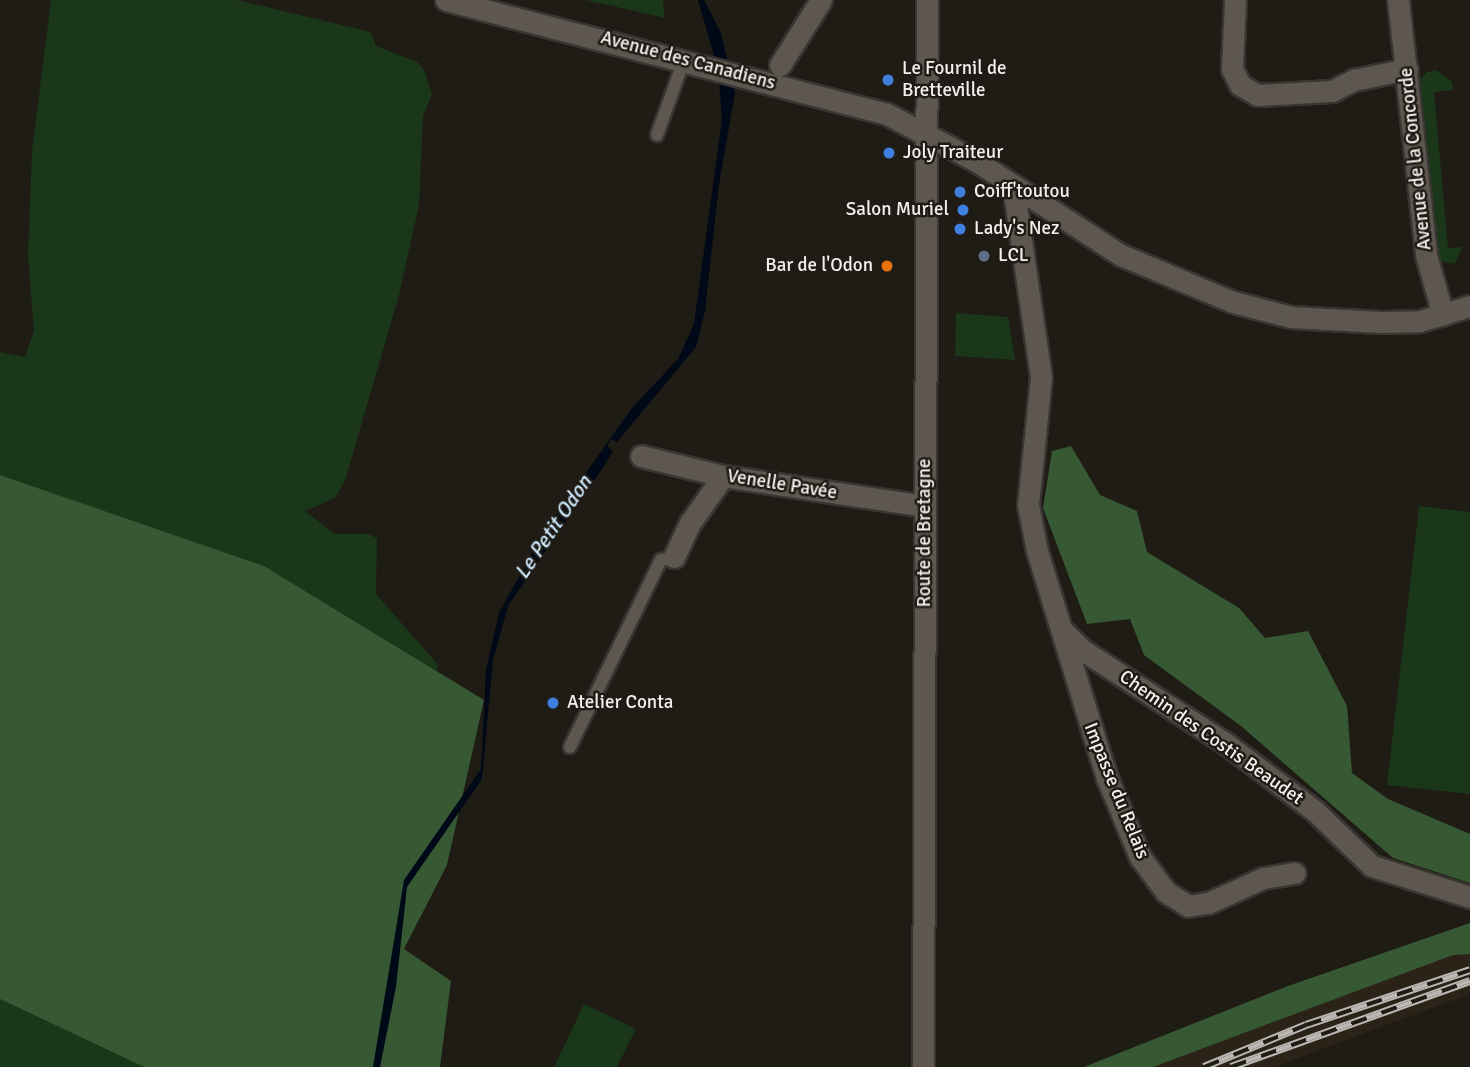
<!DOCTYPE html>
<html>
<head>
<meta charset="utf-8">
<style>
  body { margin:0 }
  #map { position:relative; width:1470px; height:1067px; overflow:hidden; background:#1f1b15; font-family:Signika,sans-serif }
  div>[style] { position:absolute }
  .built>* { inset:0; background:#2b2318 }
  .green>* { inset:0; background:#1a3719 }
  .forest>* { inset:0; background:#365934 }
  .water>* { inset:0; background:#000917 }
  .roads { filter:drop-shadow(2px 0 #383532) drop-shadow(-2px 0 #383532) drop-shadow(0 2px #383532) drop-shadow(0 -2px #383532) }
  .lane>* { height:12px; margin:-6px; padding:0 6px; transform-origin:6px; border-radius:6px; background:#5d5750 }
  .street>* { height:21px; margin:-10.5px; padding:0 10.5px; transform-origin:10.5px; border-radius:10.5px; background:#5d5750 }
  .secondary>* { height:21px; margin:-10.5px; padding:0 10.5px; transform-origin:10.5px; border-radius:10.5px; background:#5d5750 }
  .rail>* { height:8px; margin-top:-4px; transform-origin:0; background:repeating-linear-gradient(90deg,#1f1b15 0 16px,#bbb8b4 0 32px); box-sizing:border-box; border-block:2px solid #bbb8b4 }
  .dots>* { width:19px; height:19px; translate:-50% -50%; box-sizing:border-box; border:4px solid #1f1b15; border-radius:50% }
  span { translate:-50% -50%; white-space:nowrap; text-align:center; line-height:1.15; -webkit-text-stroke:5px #1f1b15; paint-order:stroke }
  .street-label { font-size:19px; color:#f3f0ec }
  .poi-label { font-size:19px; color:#f3f0ec }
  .left { translate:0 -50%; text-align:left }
  .right { translate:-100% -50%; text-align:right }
  .water-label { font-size:21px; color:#cce7fc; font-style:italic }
</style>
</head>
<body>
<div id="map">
  <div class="built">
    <div style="clip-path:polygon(1453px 954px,1470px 954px,1470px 994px,1274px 1067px,1153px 1067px)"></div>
  </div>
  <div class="green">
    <div style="clip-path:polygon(51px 0,237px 0,371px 32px,376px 46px,417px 62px,424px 70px,432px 94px,423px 116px,419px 205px,399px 295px,345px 481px,335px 498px,305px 511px,335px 534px,368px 534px,377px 538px,376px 594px,439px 666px,437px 671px,264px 566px,0 475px,0 352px,25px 357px,34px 331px,28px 256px,32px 151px)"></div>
    <div style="clip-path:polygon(586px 0,663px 0,665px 18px)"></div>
    <div style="clip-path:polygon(1436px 70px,1452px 82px,1453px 90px,1434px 92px,1448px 248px,1462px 247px,1455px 264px,1439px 261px,1437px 251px,1432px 251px,1415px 84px,1427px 72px)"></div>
    <div style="clip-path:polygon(956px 313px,1008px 317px,1015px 360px,955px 356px)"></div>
    <div style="clip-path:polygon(1419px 506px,1470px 512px,1470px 794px,1387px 785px)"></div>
    <div style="clip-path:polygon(0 999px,144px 1067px,0 1067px)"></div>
    <div style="clip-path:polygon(584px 1004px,636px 1029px,617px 1067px,554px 1067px)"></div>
  </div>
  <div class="forest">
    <div style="clip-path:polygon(1071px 446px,1100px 495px,1137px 511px,1147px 552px,1239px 608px,1265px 638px,1308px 631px,1347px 706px,1352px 773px,1388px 799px,1470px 834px,1470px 883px,1393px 858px,1241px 726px,1144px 655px,1130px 619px,1087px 624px,1043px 508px,1052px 451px)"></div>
    <div style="clip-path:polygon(0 475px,264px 566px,484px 700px,447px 865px,404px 949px,451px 981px,440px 1067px,144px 1067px,0 999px)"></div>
    <div style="clip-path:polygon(1470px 923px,1470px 954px,1453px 955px,1153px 1067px,1084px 1067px,1288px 986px)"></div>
  </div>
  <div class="water">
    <div style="clip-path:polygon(698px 0,704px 0,721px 33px,735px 93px,719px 184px,705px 311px,696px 347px,617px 442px,611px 439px,607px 447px,613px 451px,602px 469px,508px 606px,493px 660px,482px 779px,407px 887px,396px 987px,380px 1067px,373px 1067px,404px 880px,481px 769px,486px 670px,499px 613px,542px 535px,632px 408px,678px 359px,694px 324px,722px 119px,718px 69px)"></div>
  </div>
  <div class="roads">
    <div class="lane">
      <div style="left:657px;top:135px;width:80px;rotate:-70.2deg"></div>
      <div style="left:570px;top:747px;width:208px;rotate:-64.1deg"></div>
      <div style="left:661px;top:560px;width:13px;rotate:-13deg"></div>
    </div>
    <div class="street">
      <div style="left:1235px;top:0;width:69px;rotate:92.5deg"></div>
      <div style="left:1232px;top:69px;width:18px;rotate:63deg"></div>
      <div style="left:1240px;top:85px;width:20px;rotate:30deg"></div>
      <div style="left:1257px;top:95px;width:75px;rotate:-3.1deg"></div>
      <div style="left:1332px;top:91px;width:25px;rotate:-27deg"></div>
      <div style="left:1354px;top:80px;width:54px;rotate:-11.7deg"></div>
      <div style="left:1398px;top:0;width:257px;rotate:83.7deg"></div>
      <div style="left:1426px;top:255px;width:62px;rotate:74.2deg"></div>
      <div style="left:780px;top:65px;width:77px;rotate:-57.8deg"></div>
      <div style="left:1019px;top:189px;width:11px;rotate:112deg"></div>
      <div style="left:1015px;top:199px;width:180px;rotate:81.7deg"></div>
      <div style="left:1041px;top:377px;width:129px;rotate:95.8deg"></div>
      <div style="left:1028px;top:505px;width:47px;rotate:78.9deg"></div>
      <div style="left:1037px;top:551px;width:238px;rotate:72.9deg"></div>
      <div style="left:1107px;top:778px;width:86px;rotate:67.3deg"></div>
      <div style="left:1140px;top:857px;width:44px;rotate:53.4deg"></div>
      <div style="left:1166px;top:892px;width:26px;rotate:32deg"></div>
      <div style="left:1188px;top:906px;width:20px;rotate:-9deg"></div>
      <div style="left:1208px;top:903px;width:60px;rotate:-24.4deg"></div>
      <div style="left:1263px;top:878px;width:32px;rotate:-9deg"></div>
      <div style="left:641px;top:456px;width:84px;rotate:13.7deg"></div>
      <div style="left:723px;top:476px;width:204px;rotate:8.4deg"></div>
      <div style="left:674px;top:557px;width:38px;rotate:-65deg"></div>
      <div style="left:690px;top:523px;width:57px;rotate:-54.9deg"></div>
      <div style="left:1064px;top:632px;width:28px;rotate:44deg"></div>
      <div style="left:1084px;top:651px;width:172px;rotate:33.1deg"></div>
      <div style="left:1228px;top:745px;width:109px;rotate:37.2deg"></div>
      <div style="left:1315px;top:811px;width:79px;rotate:44deg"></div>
      <div style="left:1372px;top:866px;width:103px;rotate:17.6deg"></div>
    </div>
    <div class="secondary">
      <div style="left:446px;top:0;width:455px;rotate:14.5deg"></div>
      <div style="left:887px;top:114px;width:101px;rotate:27.8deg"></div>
      <div style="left:976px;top:161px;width:173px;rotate:33deg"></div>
      <div style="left:1121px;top:255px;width:121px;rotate:22.8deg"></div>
      <div style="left:1233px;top:302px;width:60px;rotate:14.5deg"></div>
      <div style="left:1291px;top:317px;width:90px;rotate:3.2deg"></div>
      <div style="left:1381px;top:322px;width:39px;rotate:-1deg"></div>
      <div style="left:1420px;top:321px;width:52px;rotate:-16.7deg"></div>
      <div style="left:923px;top:1067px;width:1067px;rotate:-89.79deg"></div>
    </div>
  </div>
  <div class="rail">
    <div style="left:1204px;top:1067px;width:110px;rotate:-22.4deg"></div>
    <div style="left:1306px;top:1025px;width:173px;rotate:-18.5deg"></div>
    <div style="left:1231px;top:1067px;width:254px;rotate:-19.8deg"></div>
  </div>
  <div class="dots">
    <div style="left:888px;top:80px;background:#3f7fe0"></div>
    <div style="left:889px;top:153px;background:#3f7fe0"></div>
    <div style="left:960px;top:192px;background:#3f7fe0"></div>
    <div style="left:963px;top:210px;background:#3f7fe0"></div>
    <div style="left:960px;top:229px;background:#3f7fe0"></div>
    <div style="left:984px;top:256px;background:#5c6f8a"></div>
    <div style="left:887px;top:266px;background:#e8710a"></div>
    <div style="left:553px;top:703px;background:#3f7fe0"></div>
  </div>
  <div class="street-label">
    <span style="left:688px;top:61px;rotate:15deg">Avenue des Canadiens</span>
    <span style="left:1416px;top:159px;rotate:-96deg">Avenue de la Concorde</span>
    <span style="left:782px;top:485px;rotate:9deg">Venelle Pavée</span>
    <span style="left:925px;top:533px;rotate:-90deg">Route de Bretagne</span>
    <span style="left:1211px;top:738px;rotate:35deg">Chemin des Costis Beaudet</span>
    <span style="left:1116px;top:791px;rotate:68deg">Impasse du Relais</span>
  </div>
  <div class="poi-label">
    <span class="left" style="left:902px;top:80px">Le Fournil de<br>Bretteville</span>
    <span class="left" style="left:903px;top:153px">Joly Traiteur</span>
    <span class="left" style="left:974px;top:192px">Coiff'toutou</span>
    <span class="right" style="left:949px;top:210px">Salon Muriel</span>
    <span class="left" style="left:974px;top:229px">Lady's Nez</span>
    <span class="left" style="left:998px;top:256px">LCL</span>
    <span class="right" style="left:873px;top:266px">Bar de l'Odon</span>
    <span class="left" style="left:567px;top:703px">Atelier Conta</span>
  </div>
  <div class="water-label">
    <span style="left:553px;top:527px;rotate:-56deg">Le Petit Odon</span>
  </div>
</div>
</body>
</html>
